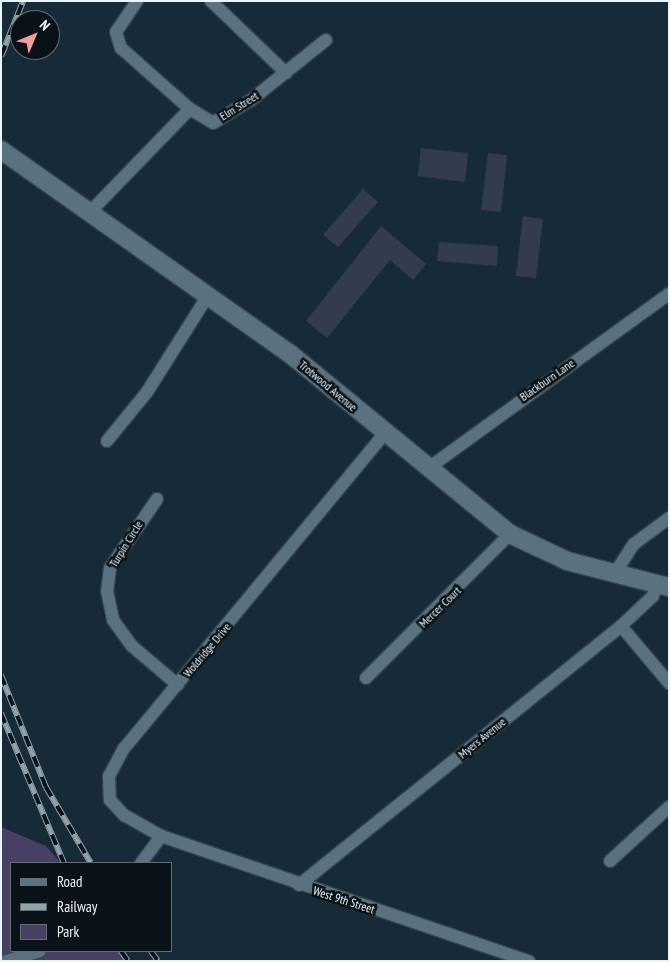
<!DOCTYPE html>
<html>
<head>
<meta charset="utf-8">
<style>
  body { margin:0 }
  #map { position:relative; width:670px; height:962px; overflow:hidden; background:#162b37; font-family:"PT Sans Narrow",sans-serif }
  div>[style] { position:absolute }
  .green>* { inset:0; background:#473f64 }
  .building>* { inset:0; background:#333c4f }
  .roads { filter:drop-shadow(1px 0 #34454f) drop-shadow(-1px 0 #34454f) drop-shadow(0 1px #34454f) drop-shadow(0 -1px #34454f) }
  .minor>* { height:12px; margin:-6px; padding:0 6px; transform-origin:6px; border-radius:6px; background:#5a7180 }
  .secondary>* { height:18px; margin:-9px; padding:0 9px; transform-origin:9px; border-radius:9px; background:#5a7180 }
  .rail>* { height:5.5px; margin-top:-2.75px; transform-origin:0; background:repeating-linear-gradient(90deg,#091218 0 11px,#91a2ab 0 22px); box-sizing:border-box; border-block:1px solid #91a2ab }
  span { translate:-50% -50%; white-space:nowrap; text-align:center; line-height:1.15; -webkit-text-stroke:5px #091218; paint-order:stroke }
  .street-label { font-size:12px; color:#e9f6fe }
  .frame { position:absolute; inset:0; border:2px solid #e9f6fe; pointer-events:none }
  .legend { position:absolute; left:10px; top:862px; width:162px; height:90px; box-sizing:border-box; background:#091218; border:1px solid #636d74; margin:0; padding:6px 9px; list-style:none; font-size:15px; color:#e9f6fe }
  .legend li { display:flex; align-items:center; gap:10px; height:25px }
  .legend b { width:25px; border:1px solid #636d74 }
  .north { position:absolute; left:10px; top:10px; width:50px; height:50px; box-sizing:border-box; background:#091218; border:1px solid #636d74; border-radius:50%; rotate:45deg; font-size:14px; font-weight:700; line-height:20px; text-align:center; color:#e9f6fe }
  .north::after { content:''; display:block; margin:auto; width:18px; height:22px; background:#f59b98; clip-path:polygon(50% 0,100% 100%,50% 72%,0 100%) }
</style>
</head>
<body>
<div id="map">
  <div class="green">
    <div style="clip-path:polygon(1px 827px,46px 846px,61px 863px,11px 863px,11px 951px,121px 951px,128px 961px,1px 961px)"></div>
  </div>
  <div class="building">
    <div style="clip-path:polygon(421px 148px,468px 153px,465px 182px,418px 176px)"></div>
    <div style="clip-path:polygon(488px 153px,507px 155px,501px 212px,481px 210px)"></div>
    <div style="clip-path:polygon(363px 189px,378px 202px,338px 247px,323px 235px)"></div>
    <div style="clip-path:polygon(523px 216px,543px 219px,536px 278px,516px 276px)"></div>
    <div style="clip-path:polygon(381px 226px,426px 264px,413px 280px,390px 260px,327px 338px,306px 321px)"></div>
    <div style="clip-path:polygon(439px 242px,498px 246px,497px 266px,437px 261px)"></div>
  </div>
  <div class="roads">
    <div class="minor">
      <div style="left:137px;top:1px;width:37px;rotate:124deg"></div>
      <div style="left:116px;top:32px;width:17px;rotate:73deg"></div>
      <div style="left:121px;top:48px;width:92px;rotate:41.5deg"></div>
      <div style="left:211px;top:1px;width:104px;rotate:43.8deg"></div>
      <div style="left:91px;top:211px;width:142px;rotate:-45.9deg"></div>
      <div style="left:190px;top:109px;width:27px;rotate:31deg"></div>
      <div style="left:213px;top:123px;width:44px;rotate:-31.2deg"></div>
      <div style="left:251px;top:100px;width:96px;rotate:-38.7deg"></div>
      <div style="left:385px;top:433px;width:409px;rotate:129.6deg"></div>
      <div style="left:124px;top:748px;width:32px;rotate:118deg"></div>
      <div style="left:109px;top:776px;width:24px;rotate:88deg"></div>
      <div style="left:110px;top:800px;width:21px;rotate:47deg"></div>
      <div style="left:124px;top:815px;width:43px;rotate:29.6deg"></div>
      <div style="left:161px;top:836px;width:389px;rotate:18.8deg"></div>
      <div style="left:107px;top:441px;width:63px;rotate:-50.8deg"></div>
      <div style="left:147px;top:392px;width:116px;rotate:-57.7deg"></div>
      <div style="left:427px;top:469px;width:299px;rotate:-35.9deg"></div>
      <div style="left:157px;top:499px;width:83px;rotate:124.3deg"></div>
      <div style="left:110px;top:568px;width:23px;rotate:97deg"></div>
      <div style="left:107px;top:591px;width:30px;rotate:78deg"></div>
      <div style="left:113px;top:620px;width:32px;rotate:54deg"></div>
      <div style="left:132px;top:646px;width:60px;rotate:40.3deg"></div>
      <div style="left:613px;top:576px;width:38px;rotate:-57deg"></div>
      <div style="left:634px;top:544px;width:44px;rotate:-36.6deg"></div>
      <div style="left:621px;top:626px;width:75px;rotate:49.9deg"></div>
      <div style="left:366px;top:678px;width:204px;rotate:-45deg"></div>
      <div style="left:610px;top:861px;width:80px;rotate:-42.5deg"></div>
      <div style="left:141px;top:863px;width:34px;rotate:-53deg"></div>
      <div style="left:299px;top:885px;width:413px;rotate:-38.8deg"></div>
      <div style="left:621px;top:626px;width:44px;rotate:-43.2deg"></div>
      <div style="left:653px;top:596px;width:12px;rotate:-76deg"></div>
      <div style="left:6px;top:961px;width:35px;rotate:-16deg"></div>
    </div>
    <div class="secondary">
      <div style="left:1px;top:150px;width:352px;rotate:35.2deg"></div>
      <div style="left:289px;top:353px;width:286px;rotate:39.3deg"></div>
      <div style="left:510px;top:534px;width:63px;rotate:25.3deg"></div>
      <div style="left:567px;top:561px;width:105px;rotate:14.3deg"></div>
    </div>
  </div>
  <div class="rail">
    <div style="left:1px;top:56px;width:59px;rotate:-68.2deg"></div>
    <div style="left:1px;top:675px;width:121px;rotate:68.1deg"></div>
    <div style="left:46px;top:787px;width:88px;rotate:59.4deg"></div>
    <div style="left:1px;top:713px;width:163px;rotate:67.2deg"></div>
    <div style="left:121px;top:951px;width:12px;rotate:55deg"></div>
    <div style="left:151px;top:951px;width:12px;rotate:55deg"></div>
  </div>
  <div class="street-label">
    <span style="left:239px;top:106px;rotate:-32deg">Elm Street</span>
    <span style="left:547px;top:380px;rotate:-35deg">Blackburn Lane</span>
    <span style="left:328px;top:386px;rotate:40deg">Trotwood Avenue</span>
    <span style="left:126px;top:544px;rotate:-58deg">Turpin Circle</span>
    <span style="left:440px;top:607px;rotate:-44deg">Mercer Court</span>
    <span style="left:207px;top:650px;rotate:-50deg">Woldridge Drive</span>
    <span style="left:482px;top:738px;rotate:-39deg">Myers Avenue</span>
    <span style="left:344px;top:900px;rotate:18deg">West 9th Street</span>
  </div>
  <div class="frame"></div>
  <ul class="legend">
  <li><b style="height:6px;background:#5a7180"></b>Road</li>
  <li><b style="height:6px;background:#91a2ab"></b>Railway</li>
  <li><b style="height:14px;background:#473f64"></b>Park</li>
  </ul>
  <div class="north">N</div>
</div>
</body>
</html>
